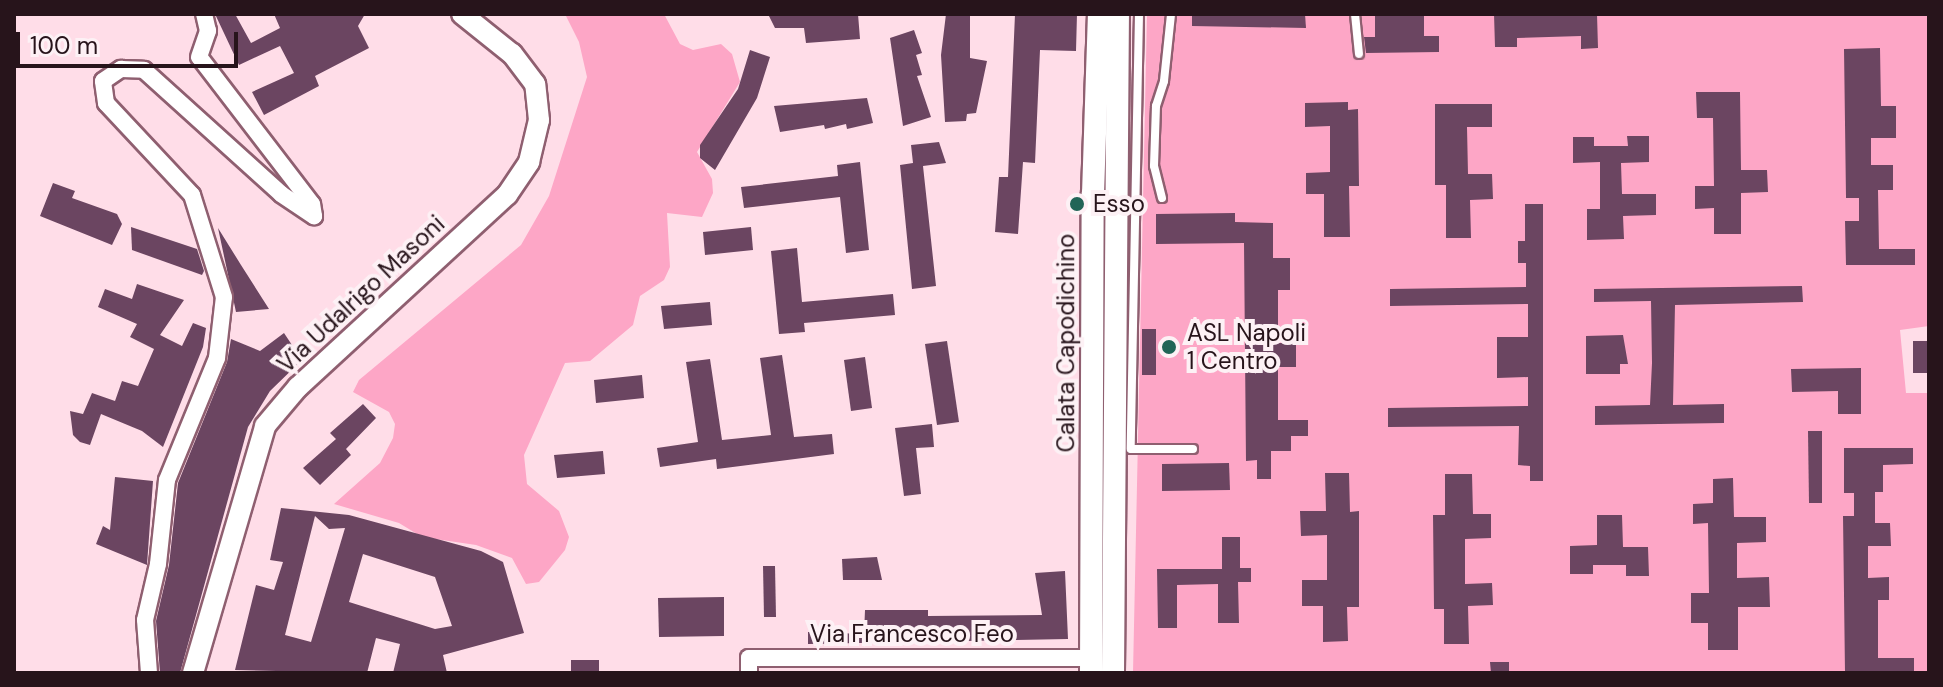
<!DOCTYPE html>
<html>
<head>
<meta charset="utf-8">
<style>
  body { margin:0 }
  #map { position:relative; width:1943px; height:687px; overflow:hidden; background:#ffdde8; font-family:"DM Sans",sans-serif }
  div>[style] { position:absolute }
  .green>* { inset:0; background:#fda6c6 }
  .building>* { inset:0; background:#6b4561 }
  .roads { filter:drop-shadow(2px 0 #8f5f70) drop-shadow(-2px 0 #8f5f70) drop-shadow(0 2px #8f5f70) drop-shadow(0 -2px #8f5f70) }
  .service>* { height:8px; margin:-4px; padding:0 4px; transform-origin:4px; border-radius:4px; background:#fff }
  .minor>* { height:16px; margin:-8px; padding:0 8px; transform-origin:8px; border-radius:8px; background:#fff }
  .tertiary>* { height:20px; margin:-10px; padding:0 10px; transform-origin:10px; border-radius:10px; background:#fff }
  .secondary>* { height:22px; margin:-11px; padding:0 11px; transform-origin:11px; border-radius:11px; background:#fff }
  .dots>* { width:22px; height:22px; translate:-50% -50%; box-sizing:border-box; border:4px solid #fdf1f5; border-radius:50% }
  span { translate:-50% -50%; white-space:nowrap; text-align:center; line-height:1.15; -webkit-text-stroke:8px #fdf1f5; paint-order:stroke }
  .poi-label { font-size:24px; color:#27141b }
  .left { translate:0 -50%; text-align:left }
  .street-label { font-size:24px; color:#27141b }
  .frame { position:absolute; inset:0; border:16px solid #27141b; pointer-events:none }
  .scale { position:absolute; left:16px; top:32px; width:222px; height:36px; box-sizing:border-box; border:4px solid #27141b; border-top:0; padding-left:10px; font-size:24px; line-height:28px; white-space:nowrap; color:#27141b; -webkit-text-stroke:6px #fdf1f5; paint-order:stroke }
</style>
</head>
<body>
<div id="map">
  <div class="green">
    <div style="clip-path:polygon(565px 14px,664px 14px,680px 44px,693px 50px,721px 44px,732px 54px,740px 82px,697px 152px,712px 179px,713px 193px,702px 217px,667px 213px,670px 267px,664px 280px,640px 296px,633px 325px,590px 361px,565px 363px,524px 455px,527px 484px,559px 511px,569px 537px,565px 550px,539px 582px,526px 584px,512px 558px,476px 545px,422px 537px,399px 523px,334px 504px,380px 463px,393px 438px,395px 424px,389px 412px,353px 392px,359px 380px,521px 245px,549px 196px,587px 77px,579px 42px)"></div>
    <div style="clip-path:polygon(1147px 14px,1929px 14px,1929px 326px,1900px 330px,1906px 393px,1929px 393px,1929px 673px,1133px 673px)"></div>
  </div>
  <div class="building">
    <div style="clip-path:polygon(215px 14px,235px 14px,251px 43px,280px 28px,274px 14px,365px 14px,358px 26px,369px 48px,315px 76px,319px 86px,264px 115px,252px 92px,294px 73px,280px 46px,239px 65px)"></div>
    <div style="clip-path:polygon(768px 14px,858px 14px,860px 39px,806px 43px,804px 28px,775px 28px)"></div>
    <div style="clip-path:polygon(946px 14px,970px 14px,970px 58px,987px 61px,976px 113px,967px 114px,966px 121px,945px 122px,941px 55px)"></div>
    <div style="clip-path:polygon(1015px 14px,1077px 14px,1076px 51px,1040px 50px,1035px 163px,1023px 162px,1018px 234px,995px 232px,999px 177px,1008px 177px)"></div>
    <div style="clip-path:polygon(1192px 14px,1305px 14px,1306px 28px,1192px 26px)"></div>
    <div style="clip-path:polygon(1375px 14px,1424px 14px,1424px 36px,1439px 36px,1439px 52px,1366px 53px,1364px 37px,1375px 37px)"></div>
    <div style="clip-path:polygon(1494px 14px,1597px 14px,1598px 48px,1581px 49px,1581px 36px,1517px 38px,1517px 47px,1495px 47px)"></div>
    <div style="clip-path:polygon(914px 30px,922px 53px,916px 55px,922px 75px,917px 76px,931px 117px,903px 126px,890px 38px)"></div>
    <div style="clip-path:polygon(1880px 48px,1881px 106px,1896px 106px,1896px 138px,1871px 138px,1871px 165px,1893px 165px,1893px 190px,1878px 190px,1879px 249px,1915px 249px,1915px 265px,1846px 265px,1845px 221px,1859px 221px,1859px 198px,1846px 198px,1844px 49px)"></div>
    <div style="clip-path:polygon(750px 50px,770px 57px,757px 98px,715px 170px,700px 158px,700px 145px,738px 89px)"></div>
    <div style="clip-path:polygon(1696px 92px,1740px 92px,1741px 170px,1767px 170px,1768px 192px,1741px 193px,1741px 234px,1714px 234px,1714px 208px,1695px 209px,1695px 186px,1714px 186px,1713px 118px,1697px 118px)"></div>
    <div style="clip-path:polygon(867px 98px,873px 123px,847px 129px,846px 124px,825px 129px,824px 125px,780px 132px,774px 106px)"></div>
    <div style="clip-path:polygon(1348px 102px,1348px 110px,1358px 109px,1359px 186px,1349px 186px,1350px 237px,1324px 237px,1324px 194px,1306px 194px,1306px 173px,1330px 172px,1330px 126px,1305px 127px,1305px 103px)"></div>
    <div style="clip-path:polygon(1435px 104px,1492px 104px,1492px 127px,1467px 127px,1468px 174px,1492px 174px,1493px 199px,1470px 200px,1471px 238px,1446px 238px,1446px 185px,1435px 185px)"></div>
    <div style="clip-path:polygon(1627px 136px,1649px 136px,1649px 162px,1621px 163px,1622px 194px,1656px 194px,1656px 215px,1623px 216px,1624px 239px,1587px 240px,1587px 209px,1600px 209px,1600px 162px,1573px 163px,1573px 137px,1594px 137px,1594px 146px,1628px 146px)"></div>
    <div style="clip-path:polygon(939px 142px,946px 163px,923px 166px,936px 286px,912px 289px,900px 165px,913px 163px,911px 145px)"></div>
    <div style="clip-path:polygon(860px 162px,869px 250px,846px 253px,840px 197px,744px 208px,741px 187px,838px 176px,837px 165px)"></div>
    <div style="clip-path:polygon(53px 183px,75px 191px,72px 198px,117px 214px,122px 224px,112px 245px,40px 216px)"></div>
    <div style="clip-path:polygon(1525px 204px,1543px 204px,1543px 481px,1530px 481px,1530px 466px,1518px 465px,1519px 426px,1388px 427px,1388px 408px,1528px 406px,1528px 377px,1497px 378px,1497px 337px,1528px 337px,1528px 304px,1390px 306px,1390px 289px,1526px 287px,1526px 263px,1518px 263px,1518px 241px,1525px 241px)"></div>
    <div style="clip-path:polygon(1235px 213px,1235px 222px,1273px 223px,1273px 258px,1290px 258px,1290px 290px,1278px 290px,1278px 343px,1296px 343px,1296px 367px,1278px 367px,1278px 420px,1308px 420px,1308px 436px,1291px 436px,1291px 451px,1271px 451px,1271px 479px,1257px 479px,1257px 460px,1246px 461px,1244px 243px,1156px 244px,1156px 214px)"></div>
    <div style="clip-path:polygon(131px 227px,197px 249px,204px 271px,202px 275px,132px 250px)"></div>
    <div style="clip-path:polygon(751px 227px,753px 250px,705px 255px,703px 232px)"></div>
    <div style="clip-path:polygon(218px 228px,241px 265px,269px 309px,236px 312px)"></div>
    <div style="clip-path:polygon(797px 248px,802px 302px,893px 294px,895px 315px,804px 323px,805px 332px,779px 334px,771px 251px)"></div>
    <div style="clip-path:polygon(137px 284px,184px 300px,160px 335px,182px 346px,193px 323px,206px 328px,203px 347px,163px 447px,142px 431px,101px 414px,90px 445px,80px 442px,73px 435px,70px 411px,83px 414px,92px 393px,115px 401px,122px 381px,138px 386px,154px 349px,130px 337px,137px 324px,98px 307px,105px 289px,132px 299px)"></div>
    <div style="clip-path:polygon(1802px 286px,1803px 302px,1675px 305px,1673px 405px,1724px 404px,1724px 423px,1595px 425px,1595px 406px,1650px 405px,1652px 363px,1651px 301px,1594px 302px,1594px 289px)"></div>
    <div style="clip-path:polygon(710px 302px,712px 325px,664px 329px,661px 306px)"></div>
    <div style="clip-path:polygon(1142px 329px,1156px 329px,1156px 375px,1142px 375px)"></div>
    <div style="clip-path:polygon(284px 333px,302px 360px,270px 391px,248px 427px,180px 673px,160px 673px,156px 621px,169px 565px,178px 483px,227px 362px,231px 339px,260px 351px)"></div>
    <div style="clip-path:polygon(1623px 335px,1628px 364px,1620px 364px,1620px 374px,1586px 374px,1586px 336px)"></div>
    <div style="clip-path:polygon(947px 341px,959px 422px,937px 425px,925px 344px)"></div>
    <div style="clip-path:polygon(1913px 341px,1929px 341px,1929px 373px,1913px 373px)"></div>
    <div style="clip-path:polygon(782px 355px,794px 437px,832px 434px,834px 454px,717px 469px,716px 459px,660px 467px,657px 448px,698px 442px,686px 362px,710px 359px,722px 440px,771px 435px,760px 358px)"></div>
    <div style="clip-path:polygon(865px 357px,872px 408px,851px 411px,844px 360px)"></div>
    <div style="clip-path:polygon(1861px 368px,1861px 414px,1838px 414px,1838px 391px,1792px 392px,1791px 369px)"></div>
    <div style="clip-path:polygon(642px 375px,644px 398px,596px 403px,594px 380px)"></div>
    <div style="clip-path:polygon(363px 404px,376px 418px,346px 449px,351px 455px,320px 485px,303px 468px,336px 439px,330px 433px)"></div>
    <div style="clip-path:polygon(932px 424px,934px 447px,916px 448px,921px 494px,904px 496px,895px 428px)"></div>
    <div style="clip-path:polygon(1808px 431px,1822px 431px,1822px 503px,1809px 503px)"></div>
    <div style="clip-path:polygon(1844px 448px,1913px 448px,1913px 464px,1883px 465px,1883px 492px,1875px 492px,1875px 523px,1890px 523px,1891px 546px,1868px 546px,1868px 578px,1889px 577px,1889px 600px,1878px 600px,1878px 658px,1914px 658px,1914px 673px,1845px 673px,1843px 516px,1854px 516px,1854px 493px,1844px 493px)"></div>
    <div style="clip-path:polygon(603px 451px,605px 474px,557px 478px,554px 455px)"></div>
    <div style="clip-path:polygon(1229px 463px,1230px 490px,1162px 491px,1162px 464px)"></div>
    <div style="clip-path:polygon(1325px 473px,1349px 473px,1350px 512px,1359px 511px,1359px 607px,1347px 607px,1348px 641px,1323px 642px,1323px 606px,1302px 606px,1302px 580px,1327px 580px,1327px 535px,1301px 536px,1300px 511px,1326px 511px)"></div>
    <div style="clip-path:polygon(1445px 474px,1472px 474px,1473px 514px,1491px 514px,1491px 538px,1465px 539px,1465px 584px,1492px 583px,1493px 605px,1468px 606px,1469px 644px,1444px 644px,1444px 609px,1434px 609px,1433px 515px,1445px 515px)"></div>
    <div style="clip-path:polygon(115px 477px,153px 481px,147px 565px,96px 544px,103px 526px,110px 530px)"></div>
    <div style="clip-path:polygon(1733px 478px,1734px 517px,1766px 517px,1766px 542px,1737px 543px,1737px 578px,1769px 577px,1770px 607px,1738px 607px,1738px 650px,1708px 650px,1708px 623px,1691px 623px,1691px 593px,1709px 593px,1708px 523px,1693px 524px,1693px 504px,1713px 503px,1713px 479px)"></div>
    <div style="clip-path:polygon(evenodd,281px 508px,349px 515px,481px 551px,503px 562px,524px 633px,443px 655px,447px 673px,393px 673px,400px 644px,376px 638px,367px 673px,235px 670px,256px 585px,274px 590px,283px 562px,270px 560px,281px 508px,315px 516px,329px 529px,345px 528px,311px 642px,285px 635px,315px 516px,281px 508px,363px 554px,435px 577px,452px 626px,435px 629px,349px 602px,363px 554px)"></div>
    <div style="clip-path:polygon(1597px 515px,1622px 515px,1623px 547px,1648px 547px,1649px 576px,1626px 576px,1626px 565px,1593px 565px,1593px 574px,1570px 574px,1570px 546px,1597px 545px)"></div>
    <div style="clip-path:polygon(1222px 537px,1240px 537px,1240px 568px,1251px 568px,1251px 582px,1238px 582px,1239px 623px,1218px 623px,1218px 584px,1177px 585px,1177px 628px,1158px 628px,1157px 569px,1222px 569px)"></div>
    <div style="clip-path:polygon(877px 557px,882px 580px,843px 580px,842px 559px)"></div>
    <div style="clip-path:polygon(763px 566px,775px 566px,776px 617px,764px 617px)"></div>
    <div style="clip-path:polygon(1065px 571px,1068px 639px,808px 644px,808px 632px,864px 634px,865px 610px,928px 610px,928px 616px,1042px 615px,1035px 573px)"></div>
    <div style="clip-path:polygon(724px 597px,724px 636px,659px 637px,658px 598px)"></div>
    <div style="clip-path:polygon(571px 660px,599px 660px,599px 673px,571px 673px)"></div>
    <div style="clip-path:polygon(1490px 662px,1509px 662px,1509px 673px,1491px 673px)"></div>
  </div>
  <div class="roads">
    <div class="service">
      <div style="left:1139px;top:14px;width:435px;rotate:91.1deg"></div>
      <div style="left:1131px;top:449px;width:62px"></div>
      <div style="left:1355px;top:14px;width:40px;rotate:84.3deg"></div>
      <div style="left:1162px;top:198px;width:33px;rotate:-104deg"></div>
      <div style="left:1154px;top:166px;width:60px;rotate:-88.1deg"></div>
      <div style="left:1156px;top:106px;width:26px;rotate:-72deg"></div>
      <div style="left:1164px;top:81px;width:67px;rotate:-84deg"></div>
    </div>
    <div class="minor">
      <div style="left:149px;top:673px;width:53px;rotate:-94.3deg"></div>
      <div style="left:145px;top:620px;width:57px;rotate:-76.9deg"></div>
      <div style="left:158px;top:564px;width:84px;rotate:-83.9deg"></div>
      <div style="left:167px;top:480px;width:132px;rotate:-67.7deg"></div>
      <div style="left:217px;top:358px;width:61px;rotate:-83.5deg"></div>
      <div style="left:224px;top:297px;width:107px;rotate:-107.4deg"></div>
      <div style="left:192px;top:195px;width:126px;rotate:-133.1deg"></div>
      <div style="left:106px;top:103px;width:22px;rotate:-98deg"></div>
      <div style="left:103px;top:81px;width:22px;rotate:-34deg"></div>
      <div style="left:121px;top:69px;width:23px;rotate:2deg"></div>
      <div style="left:144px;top:70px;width:185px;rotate:42.1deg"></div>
      <div style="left:281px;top:194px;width:40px;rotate:34deg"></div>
      <div style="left:314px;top:216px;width:12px;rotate:-99deg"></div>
      <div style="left:312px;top:204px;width:185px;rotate:-127.5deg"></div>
      <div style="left:199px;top:57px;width:28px;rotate:-71deg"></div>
      <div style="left:208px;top:31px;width:17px;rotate:-103deg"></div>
      <div style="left:749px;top:673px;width:15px;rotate:-90deg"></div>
      <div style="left:749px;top:658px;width:342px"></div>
    </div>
    <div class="tertiary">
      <div style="left:193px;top:673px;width:257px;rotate:-73.7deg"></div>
      <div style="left:265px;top:426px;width:51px;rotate:-49.8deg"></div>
      <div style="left:298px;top:387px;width:284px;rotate:-42.6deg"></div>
      <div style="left:507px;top:195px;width:40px;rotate:-56deg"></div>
      <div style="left:529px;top:162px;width:43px;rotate:-76.6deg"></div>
      <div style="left:539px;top:120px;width:36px;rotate:-96deg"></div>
      <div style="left:535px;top:84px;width:38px;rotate:-127deg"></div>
      <div style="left:512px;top:54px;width:64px;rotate:-141.3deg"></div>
    </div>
    <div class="secondary">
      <div style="left:1091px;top:673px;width:479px;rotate:-89.8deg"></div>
      <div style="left:1093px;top:194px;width:180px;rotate:-88.1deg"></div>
      <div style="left:1113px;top:673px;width:659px;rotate:-89.57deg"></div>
    </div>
  </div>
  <div class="dots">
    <div style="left:1077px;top:204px;background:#216557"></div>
    <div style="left:1169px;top:347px;background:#216557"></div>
  </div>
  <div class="poi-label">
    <span class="left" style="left:1093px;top:204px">Esso</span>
    <span class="left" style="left:1187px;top:347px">ASL Napoli<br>1 Centro</span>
  </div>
  <div class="street-label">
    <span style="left:361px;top:294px;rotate:-43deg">Via Udalrigo Masoni</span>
    <span style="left:1066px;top:343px;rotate:-90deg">Calata Capodichino</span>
    <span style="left:912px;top:634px">Via Francesco Feo</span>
  </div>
  <div class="frame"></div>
  <div class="scale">100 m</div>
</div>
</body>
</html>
